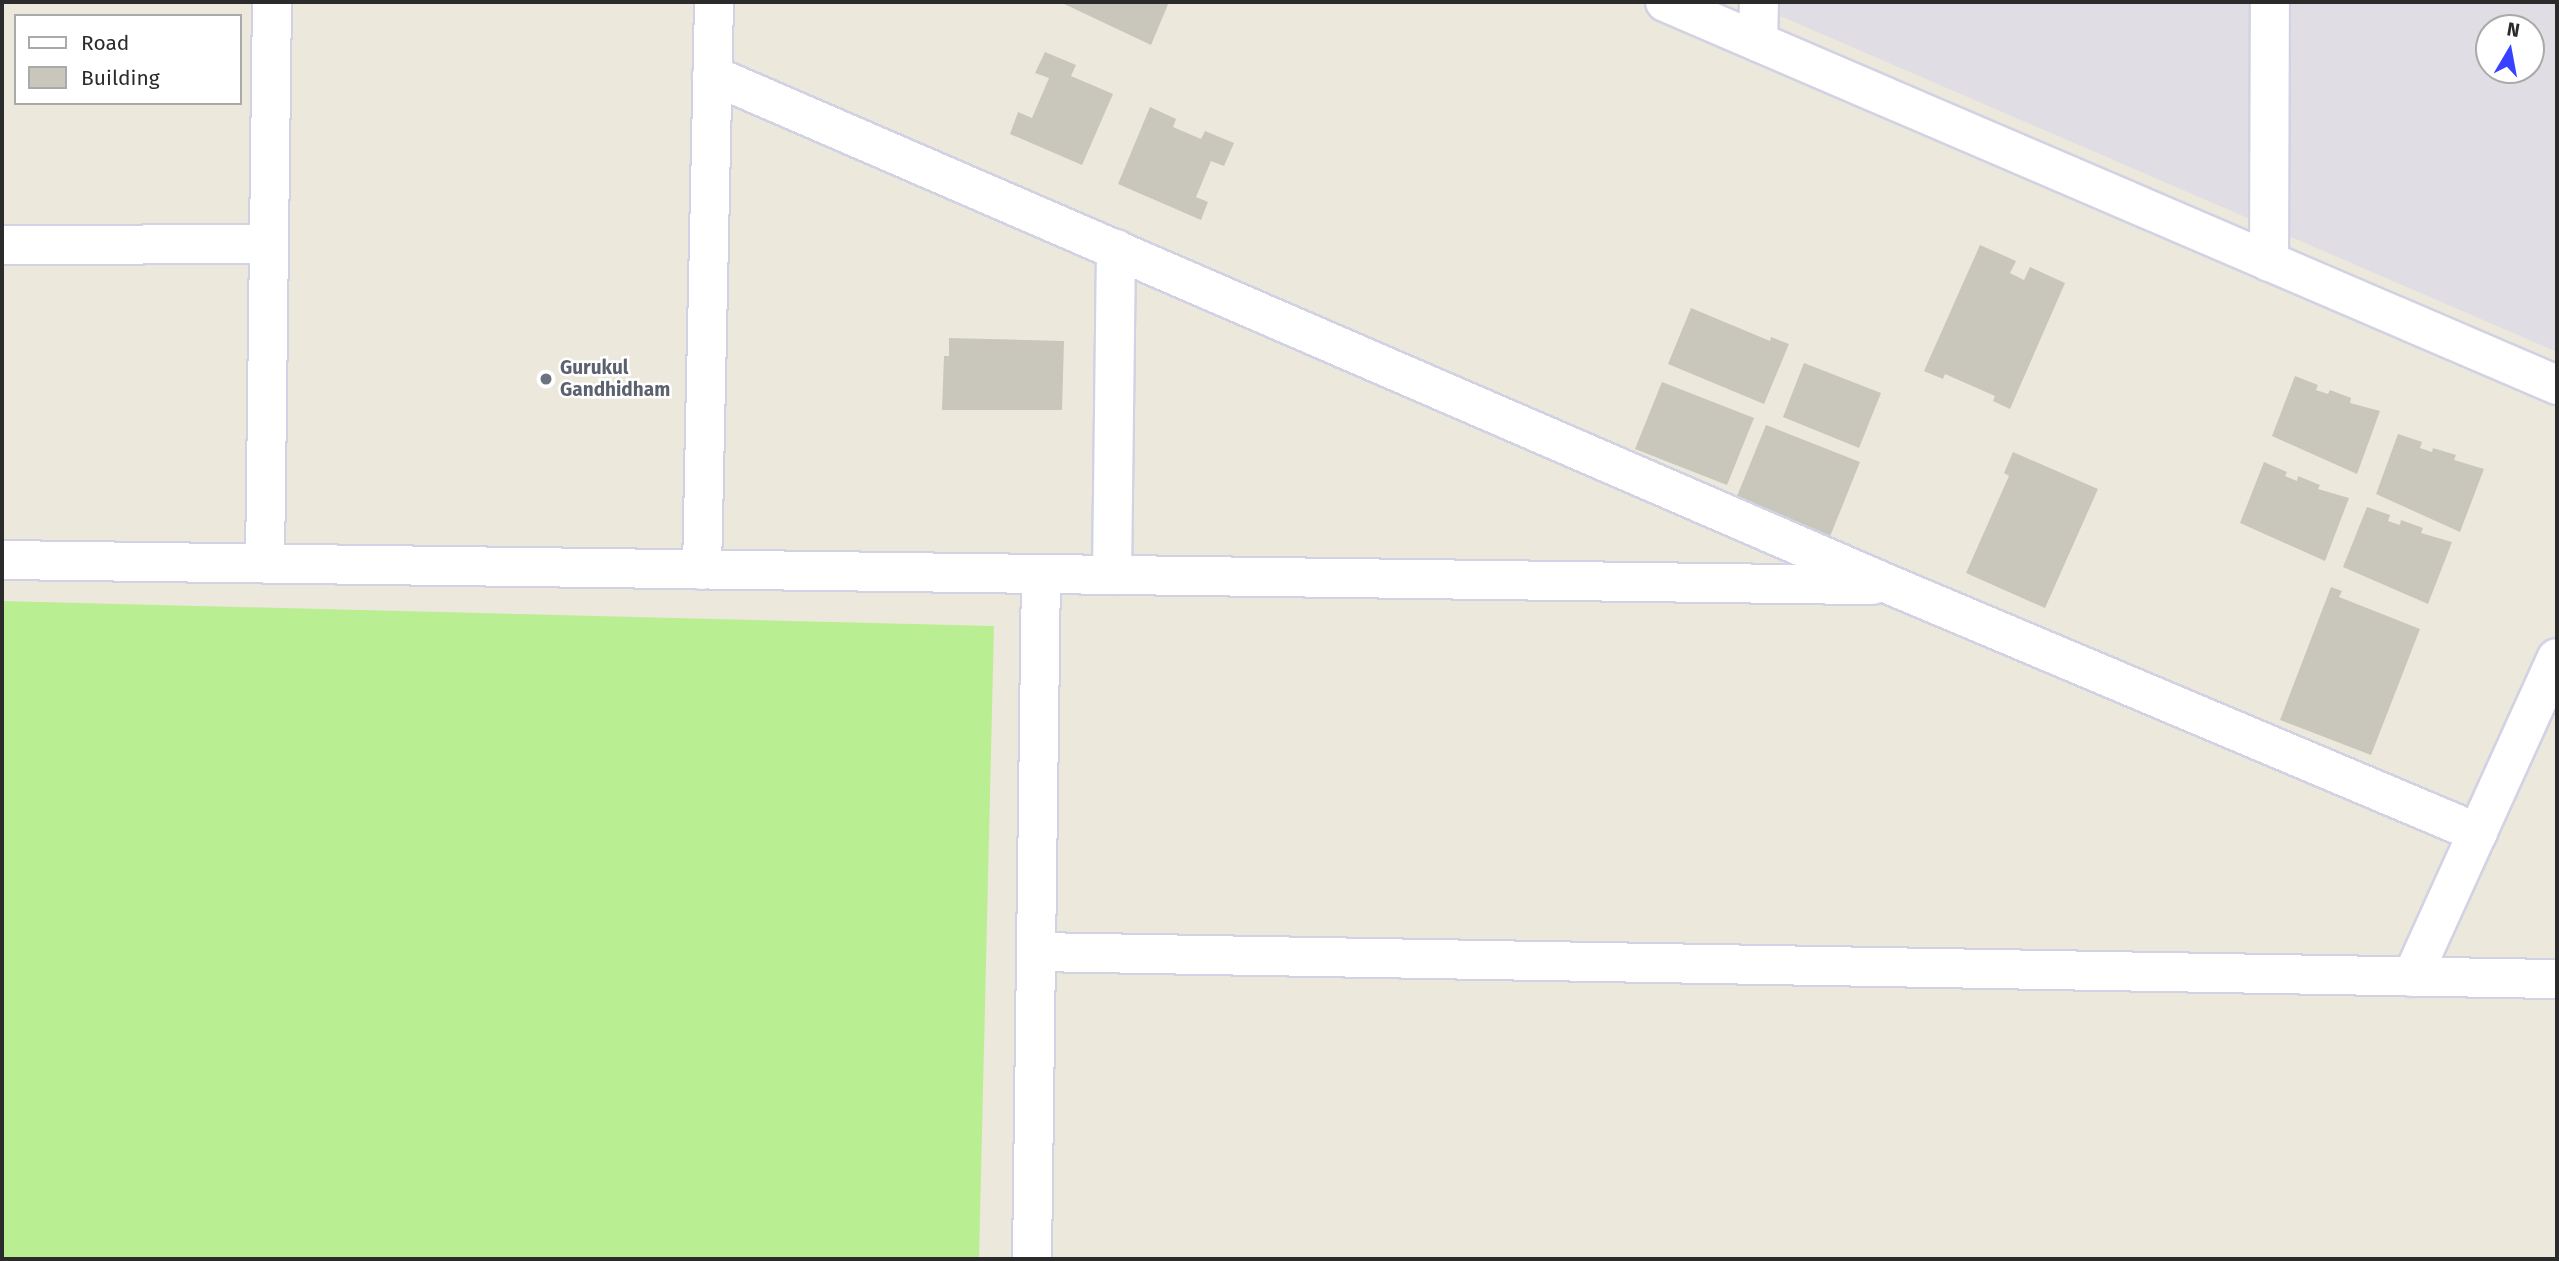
<!DOCTYPE html>
<html>
<head>
<meta charset="utf-8">
<style>
  body { margin:0 }
  #map { position:relative; width:2559px; height:1261px; overflow:hidden; background:#ede8dc; font-family:"Fira Sans",sans-serif }
  div>[style] { position:absolute }
  .industrial>* { inset:0; background:#e0dde5 }
  .pitch>* { inset:0; background:#baee92 }
  .building>* { inset:0; background:#c9c6bb }
  .roads { filter:drop-shadow(2px 0 #d1d2e4) drop-shadow(-2px 0 #d1d2e4) drop-shadow(0 2px #d1d2e4) drop-shadow(0 -2px #d1d2e4) }
  .minor>* { height:38px; margin:-19px; padding:0 19px; transform-origin:19px; border-radius:19px; background:#fff }
  .dots>* { width:19px; height:19px; translate:-50% -50%; box-sizing:border-box; border:4px solid #fff; border-radius:50% }
  span { translate:-50% -50%; white-space:nowrap; text-align:center; line-height:1.15; -webkit-text-stroke:5px #fff; paint-order:stroke }
  .worship-label { font-size:19px; color:#5b616d; font-weight:700 }
  .left { translate:0 -50%; text-align:left }
  .frame { position:absolute; inset:0; border:4px solid #2b2b2b; pointer-events:none }
  .legend { position:absolute; left:14px; top:14px; width:228px; height:91px; box-sizing:border-box; background:#fff; border:2px solid #aaa; margin:0; padding:9px 12px; list-style:none; font-size:21px; color:#2b2b2b }
  .legend li { display:flex; align-items:center; gap:14px; height:35px }
  .legend b { width:35px; border:2px solid #aaa }
  .north { position:absolute; left:2475px; top:14px; width:70px; height:70px; box-sizing:border-box; background:#fff; border:2px solid #aaa; border-radius:50%; rotate:10deg; font-size:19px; font-weight:700; line-height:28px; text-align:center; color:#2b2b2b }
  .north::after { content:''; display:block; margin:auto; width:24px; height:32px; background:#3741ff; clip-path:polygon(50% 0,100% 100%,50% 72%,0 100%) }
</style>
</head>
<body>
<div id="map">
  <div class="industrial">
    <div style="clip-path:polygon(evenodd,1748px 2px,2557px 2px,2557px 352px,1748px 2px,2489px 28px,2531px 28px,2531px 70px,2489px 70px,2489px 28px)"></div>
  </div>
  <div class="pitch">
    <div style="clip-path:polygon(2px 601px,994px 626px,979px 1259px,2px 1259px)"></div>
  </div>
  <div class="building">
    <div style="clip-path:polygon(1060px 2px,1169px 2px,1151px 45px)"></div>
    <div style="clip-path:polygon(1045px 52px,1076px 65px,1071px 76px,1113px 94px,1082px 165px,1010px 134px,1018px 112px,1032px 118px,1049px 78px,1035px 73px)"></div>
    <div style="clip-path:polygon(1150px 107px,1176px 119px,1173px 127px,1201px 139px,1205px 131px,1234px 143px,1224px 166px,1211px 161px,1196px 197px,1208px 202px,1201px 220px,1118px 184px)"></div>
    <div style="clip-path:polygon(1980px 245px,2016px 261px,2010px 273px,2024px 280px,2030px 267px,2065px 283px,2010px 409px,1993px 401px,1995px 396px,1945px 374px,1943px 379px,1924px 371px)"></div>
    <div style="clip-path:polygon(1691px 308px,1770px 341px,1771px 337px,1789px 344px,1764px 404px,1668px 364px)"></div>
    <div style="clip-path:polygon(949px 338px,1064px 341px,1062px 410px,942px 410px,944px 356px,949px 356px)"></div>
    <div style="clip-path:polygon(1804px 363px,1881px 393px,1859px 448px,1783px 417px)"></div>
    <div style="clip-path:polygon(2295px 376px,2318px 385px,2316px 390px,2328px 394px,2330px 390px,2351px 398px,2350px 403px,2380px 411px,2357px 474px,2272px 436px)"></div>
    <div style="clip-path:polygon(1662px 382px,1754px 418px,1727px 485px,1635px 449px)"></div>
    <div style="clip-path:polygon(1766px 425px,1860px 462px,1829px 539px,1735px 501px)"></div>
    <div style="clip-path:polygon(2398px 434px,2422px 442px,2420px 448px,2432px 452px,2433px 448px,2456px 455px,2454px 460px,2484px 469px,2460px 532px,2376px 494px)"></div>
    <div style="clip-path:polygon(2013px 452px,2098px 489px,2045px 608px,1966px 573px,2009px 476px,2004px 473px)"></div>
    <div style="clip-path:polygon(2264px 462px,2287px 472px,2285px 476px,2297px 481px,2298px 476px,2320px 485px,2318px 489px,2349px 498px,2325px 561px,2240px 523px)"></div>
    <div style="clip-path:polygon(2367px 507px,2390px 515px,2388px 521px,2400px 525px,2401px 520px,2423px 528px,2421px 533px,2452px 542px,2428px 604px,2343px 567px)"></div>
    <div style="clip-path:polygon(2331px 587px,2342px 591px,2339px 597px,2420px 629px,2371px 755px,2280px 720px)"></div>
  </div>
  <div class="roads">
    <div class="minor">
      <div style="left:1665px;top:2px;width:971px;rotate:23.24deg"></div>
      <div style="left:1758px;top:42px;width:40px;rotate:-88.6deg"></div>
      <div style="left:712px;top:75px;width:1284px;rotate:23.41deg"></div>
      <div style="left:1890px;top:585px;width:638px;rotate:22.87deg"></div>
      <div style="left:2px;top:245px;width:267px;rotate:-0.2deg"></div>
      <div style="left:2269px;top:262px;width:260px;rotate:-89.8deg"></div>
      <div style="left:2px;top:560px;width:1870px;rotate:0.77deg"></div>
      <div style="left:265px;top:563px;width:561px;rotate:-89.29deg"></div>
      <div style="left:702px;top:570px;width:568px;rotate:-88.79deg"></div>
      <div style="left:1112px;top:575px;width:326px;rotate:-89.3deg"></div>
      <div style="left:1036px;top:952px;width:1521px;rotate:1.02deg"></div>
      <div style="left:2412px;top:977px;width:350px;rotate:-65.6deg"></div>
      <div style="left:1032px;top:1259px;width:684px;rotate:-89.25deg"></div>
    </div>
  </div>
  <div class="dots">
    <div style="left:546px;top:379px;background:#6b7280"></div>
  </div>
  <div class="worship-label">
    <span class="left" style="left:560px;top:379px">Gurukul<br>Gandhidham</span>
  </div>
  <div class="frame"></div>
  <ul class="legend">
  <li><b style="height:9px;background:#fff"></b>Road</li>
  <li><b style="height:19px;background:#c9c6bb"></b>Building</li>
  </ul>
  <div class="north">N</div>
</div>
</body>
</html>
